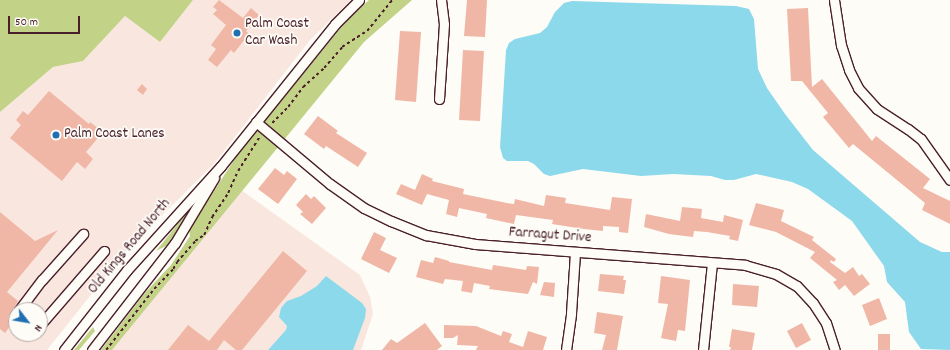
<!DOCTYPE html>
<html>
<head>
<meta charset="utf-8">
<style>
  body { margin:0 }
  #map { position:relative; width:950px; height:350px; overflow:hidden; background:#fdfcf7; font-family:Dekko,sans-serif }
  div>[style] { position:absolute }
  .built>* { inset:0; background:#f9e7df }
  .green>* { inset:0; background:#c2d286 }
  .water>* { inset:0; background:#8cd9eb }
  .building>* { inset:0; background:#f0b7a6 }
  .path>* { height:1.5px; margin-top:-0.75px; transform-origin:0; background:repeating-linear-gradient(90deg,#4a1f2b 0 3px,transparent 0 6px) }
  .roads { filter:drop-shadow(1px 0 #4a1f2b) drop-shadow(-1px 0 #4a1f2b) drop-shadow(0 1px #4a1f2b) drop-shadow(0 -1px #4a1f2b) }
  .minor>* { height:9px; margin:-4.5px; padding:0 4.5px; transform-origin:4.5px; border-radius:4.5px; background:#fdfcf7 }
  .dots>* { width:11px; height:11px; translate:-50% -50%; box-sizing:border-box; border:2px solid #fdfcf7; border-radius:50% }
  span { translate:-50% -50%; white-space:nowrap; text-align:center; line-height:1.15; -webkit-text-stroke:3.5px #fdfcf7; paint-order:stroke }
  .poi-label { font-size:15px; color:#4a1f2b }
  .left { translate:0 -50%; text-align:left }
  .street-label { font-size:15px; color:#4a1f2b }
  .north { position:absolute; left:8px; top:302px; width:40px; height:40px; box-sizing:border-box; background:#fdfcf7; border:1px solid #b5a4a5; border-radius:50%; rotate:121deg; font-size:11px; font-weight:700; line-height:16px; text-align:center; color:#4a1f2b }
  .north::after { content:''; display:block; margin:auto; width:14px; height:18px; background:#1f6fb2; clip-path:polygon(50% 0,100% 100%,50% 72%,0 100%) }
  .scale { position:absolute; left:8px; top:16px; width:72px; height:18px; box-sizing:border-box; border:2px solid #4a1f2b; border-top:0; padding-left:5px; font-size:12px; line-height:14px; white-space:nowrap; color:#4a1f2b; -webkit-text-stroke:3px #fdfcf7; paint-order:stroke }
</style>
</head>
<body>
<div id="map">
  <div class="built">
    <div style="clip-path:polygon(evenodd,193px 0,351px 0,310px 40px,214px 164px,125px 252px,47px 350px,0 350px,0 112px,53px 67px,83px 61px,125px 16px,160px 42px,193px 0,16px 310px,40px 310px,40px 334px,16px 334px,16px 310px)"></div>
    <div style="clip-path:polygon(241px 190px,360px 275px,370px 297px,373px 314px,361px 350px,112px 350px)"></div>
  </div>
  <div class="green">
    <div style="clip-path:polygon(0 0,193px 0,160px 42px,125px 16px,83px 61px,53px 67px,0 112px)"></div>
    <div style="clip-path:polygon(369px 0,412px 0,364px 42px,112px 350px,101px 350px,144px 294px,171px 265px,190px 236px,189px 229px,240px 151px,348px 19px)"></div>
    <div style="clip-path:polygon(193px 205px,180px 229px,168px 245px,156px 251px)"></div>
    <div style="clip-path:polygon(93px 327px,95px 331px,79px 350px,74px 350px)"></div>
  </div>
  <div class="water">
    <div style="clip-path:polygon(572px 1px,736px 6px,749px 9px,754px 19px,758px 69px,767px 88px,785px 114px,813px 150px,920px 242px,942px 252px,950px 252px,950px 350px,921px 349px,909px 332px,905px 302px,887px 282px,884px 266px,852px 221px,808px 189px,792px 182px,756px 174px,734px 180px,725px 180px,711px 176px,673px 174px,641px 176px,583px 169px,550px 176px,544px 174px,534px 164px,528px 161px,507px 161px,503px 158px,500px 147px,506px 50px,509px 43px,515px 39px,540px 33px,547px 27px,555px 12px,564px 3px)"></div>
    <div style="clip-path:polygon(326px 276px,362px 303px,366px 309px,365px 318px,353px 350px,268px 350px,286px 330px,287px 326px,279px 317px,281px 308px,287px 301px,301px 296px,317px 286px)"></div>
  </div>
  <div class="building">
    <div style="clip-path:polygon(219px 0,243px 18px,251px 8px,259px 15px,246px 31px,249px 34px,234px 53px,231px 50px,217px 67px,208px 60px,216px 49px,211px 45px,226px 25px,213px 14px,217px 10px,213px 7px)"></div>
    <div style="clip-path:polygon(467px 0,487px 0,485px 37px,464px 36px)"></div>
    <div style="clip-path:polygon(808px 8px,812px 87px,822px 79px,872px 141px,876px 136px,930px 179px,923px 188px,950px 201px,950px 224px,922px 210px,925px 203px,853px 144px,849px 148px,823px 117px,828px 113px,802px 81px,791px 81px,787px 9px)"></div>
    <div style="clip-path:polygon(400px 31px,421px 32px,416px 102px,395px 100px)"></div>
    <div style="clip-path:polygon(463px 50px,484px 51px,480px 121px,459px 120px)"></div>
    <div style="clip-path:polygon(142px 84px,147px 89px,143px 95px,137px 90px)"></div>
    <div style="clip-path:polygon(49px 91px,89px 124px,90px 122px,103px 132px,86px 152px,93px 159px,85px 169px,77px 162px,62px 181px,10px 138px,21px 125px,16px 120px,23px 111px,28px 115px)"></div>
    <div style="clip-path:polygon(318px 116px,338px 131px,336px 133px,367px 153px,358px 167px,326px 146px,324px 149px,304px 134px)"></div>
    <div style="clip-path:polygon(275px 168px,284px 175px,287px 171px,297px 179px,278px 204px,258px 189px)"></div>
    <div style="clip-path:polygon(422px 174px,433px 179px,432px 181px,464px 189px,463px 194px,507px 203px,514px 204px,515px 199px,544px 206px,546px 195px,566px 198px,565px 203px,610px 210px,612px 197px,632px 199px,628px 233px,619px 232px,619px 227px,603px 226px,603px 231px,584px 229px,552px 224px,553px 220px,516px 215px,514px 224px,486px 218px,487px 214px,459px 208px,457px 217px,446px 214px,449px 200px,427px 194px,422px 205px,396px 194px,401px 184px,415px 190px)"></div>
    <div style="clip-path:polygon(306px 194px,311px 199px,314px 196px,326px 208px,312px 224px,300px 214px,303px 212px,296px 205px)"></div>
    <div style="clip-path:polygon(756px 203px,784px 210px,781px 221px,814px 237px,812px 240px,836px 259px,834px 262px,831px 260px,830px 262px,845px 273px,853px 267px,859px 276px,862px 274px,870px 284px,854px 296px,845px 285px,839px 290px,833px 282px,837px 280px,810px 258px,815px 252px,776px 232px,749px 225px)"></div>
    <div style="clip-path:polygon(682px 207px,702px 209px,701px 218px,723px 222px,724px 215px,743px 220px,738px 241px,729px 239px,730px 236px,707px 232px,694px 231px,693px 237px,669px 234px,644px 227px,646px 214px,680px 221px)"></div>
    <div style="clip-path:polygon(0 212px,35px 241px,58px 230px,7px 292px,18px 301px,8px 318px,13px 322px,5px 333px,0 329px)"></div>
    <div style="clip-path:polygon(374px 232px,386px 238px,380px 250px,397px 258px,389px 273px,361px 259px)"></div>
    <div style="clip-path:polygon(283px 251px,307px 271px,242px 350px,236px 350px,224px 340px,217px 350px,168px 350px,188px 325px,209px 341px)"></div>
    <div style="clip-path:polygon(435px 257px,449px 261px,449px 262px,492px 270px,493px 265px,526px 270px,527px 266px,539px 267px,537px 284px,533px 282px,528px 294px,489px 289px,490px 286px,474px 283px,472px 293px,461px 291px,463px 281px,445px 279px,443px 284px,416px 277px,421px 260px,433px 263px)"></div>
    <div style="clip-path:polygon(600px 274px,624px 276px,623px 280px,626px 280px,624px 294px,598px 291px)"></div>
    <div style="clip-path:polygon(661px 276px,690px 280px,685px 331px,678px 330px,676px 341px,661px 338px,668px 304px,658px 303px)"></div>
    <div style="clip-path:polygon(544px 282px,555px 283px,554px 297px,540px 295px)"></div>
    <div style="clip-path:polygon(733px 284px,759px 286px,757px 307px,732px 305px)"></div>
    <div style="clip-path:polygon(879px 298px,887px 319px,870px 326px,862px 305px)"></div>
    <div style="clip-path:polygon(597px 312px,623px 316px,617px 350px,602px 350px,606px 335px,594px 333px)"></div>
    <div style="clip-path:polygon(425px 323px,442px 346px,437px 350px,382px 350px,391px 339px,397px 343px)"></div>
    <div style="clip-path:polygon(802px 323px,811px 340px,796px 348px,787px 331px)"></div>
    <div style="clip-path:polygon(444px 325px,476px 326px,501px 336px,503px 331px,512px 334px,509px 342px,523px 347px,528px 331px,547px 337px,543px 350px,476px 350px,478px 346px,457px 345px,458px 335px,453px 338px,444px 338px)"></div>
    <div style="clip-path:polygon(732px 329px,755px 333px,752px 350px,730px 350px,731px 347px,729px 347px)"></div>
    <div style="clip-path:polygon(878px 334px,890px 334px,890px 350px,878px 350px)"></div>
  </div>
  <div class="path">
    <div style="left:272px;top:123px;width:23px;rotate:-45deg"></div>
    <div style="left:288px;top:107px;width:25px;rotate:-53deg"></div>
    <div style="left:303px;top:87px;width:28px;rotate:-42deg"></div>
    <div style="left:324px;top:68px;width:28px;rotate:-49deg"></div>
    <div style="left:342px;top:47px;width:30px;rotate:-33deg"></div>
    <div style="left:367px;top:31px;width:40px;rotate:-51deg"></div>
    <div style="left:106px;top:350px;width:78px;rotate:-51.8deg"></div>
    <div style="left:154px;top:289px;width:28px;rotate:-46deg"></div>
    <div style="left:173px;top:269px;width:8px;rotate:-60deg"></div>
    <div style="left:177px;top:262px;width:28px;rotate:-49deg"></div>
    <div style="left:195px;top:241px;width:11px;rotate:-34deg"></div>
    <div style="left:204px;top:235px;width:20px;rotate:-66deg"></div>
    <div style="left:212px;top:217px;width:29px;rotate:-56deg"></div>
    <div style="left:228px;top:193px;width:24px;rotate:-66deg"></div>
    <div style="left:238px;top:171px;width:41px;rotate:-57.8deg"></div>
  </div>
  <div class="roads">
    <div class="minor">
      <div style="left:834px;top:0;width:46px;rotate:81.2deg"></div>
      <div style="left:841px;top:45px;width:26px;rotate:72deg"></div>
      <div style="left:849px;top:70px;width:20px;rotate:63deg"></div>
      <div style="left:858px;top:88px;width:28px;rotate:48deg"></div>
      <div style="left:877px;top:109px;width:37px;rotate:33deg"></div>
      <div style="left:908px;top:129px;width:16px;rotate:38deg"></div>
      <div style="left:921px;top:139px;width:50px;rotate:54.7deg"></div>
      <div style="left:439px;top:99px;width:75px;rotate:-86.2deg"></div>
      <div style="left:444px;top:24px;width:24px;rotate:-97deg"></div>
      <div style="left:256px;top:122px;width:97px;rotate:40deg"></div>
      <div style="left:330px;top:184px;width:42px;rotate:35.2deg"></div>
      <div style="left:364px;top:208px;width:30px;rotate:26deg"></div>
      <div style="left:391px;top:221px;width:38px;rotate:22deg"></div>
      <div style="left:426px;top:235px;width:50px;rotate:10.4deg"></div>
      <div style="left:475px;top:244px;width:271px;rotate:4.4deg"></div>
      <div style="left:745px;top:265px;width:32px;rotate:16deg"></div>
      <div style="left:776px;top:274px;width:24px;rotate:30deg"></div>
      <div style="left:797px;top:286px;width:23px;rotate:47deg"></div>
      <div style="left:813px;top:303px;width:24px;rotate:57deg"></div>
      <div style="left:826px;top:323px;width:28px;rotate:72deg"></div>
      <div style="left:19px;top:310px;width:38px;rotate:-53deg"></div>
      <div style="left:42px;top:280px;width:62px;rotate:-48.3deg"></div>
      <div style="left:40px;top:325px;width:98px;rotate:-49.1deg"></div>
      <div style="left:64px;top:350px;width:102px;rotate:-51.8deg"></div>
      <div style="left:127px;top:270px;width:140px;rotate:-47.9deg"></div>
      <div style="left:221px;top:166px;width:182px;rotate:-51.2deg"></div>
      <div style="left:335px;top:24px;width:34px;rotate:-45deg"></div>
      <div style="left:92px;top:350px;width:135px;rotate:-52.2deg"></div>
      <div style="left:175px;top:243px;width:76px;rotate:-59deg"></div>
      <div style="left:566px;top:350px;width:37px;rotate:-82deg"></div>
      <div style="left:571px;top:313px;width:61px;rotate:-86.2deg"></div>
      <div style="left:703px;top:350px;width:87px;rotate:-84.1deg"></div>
    </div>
  </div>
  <div class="dots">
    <div style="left:237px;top:33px;background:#1f6fb2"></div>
    <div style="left:56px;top:135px;background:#1f6fb2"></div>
  </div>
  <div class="poi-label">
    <span class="left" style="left:245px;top:33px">Palm Coast<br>Car Wash</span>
    <span class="left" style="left:64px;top:135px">Palm Coast Lanes</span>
  </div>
  <div class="street-label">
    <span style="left:550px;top:236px;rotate:4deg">Farragut Drive</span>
    <span style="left:130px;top:247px;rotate:-50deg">Old Kings Road North</span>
  </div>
  <div class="north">N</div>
  <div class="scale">50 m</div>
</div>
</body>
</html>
